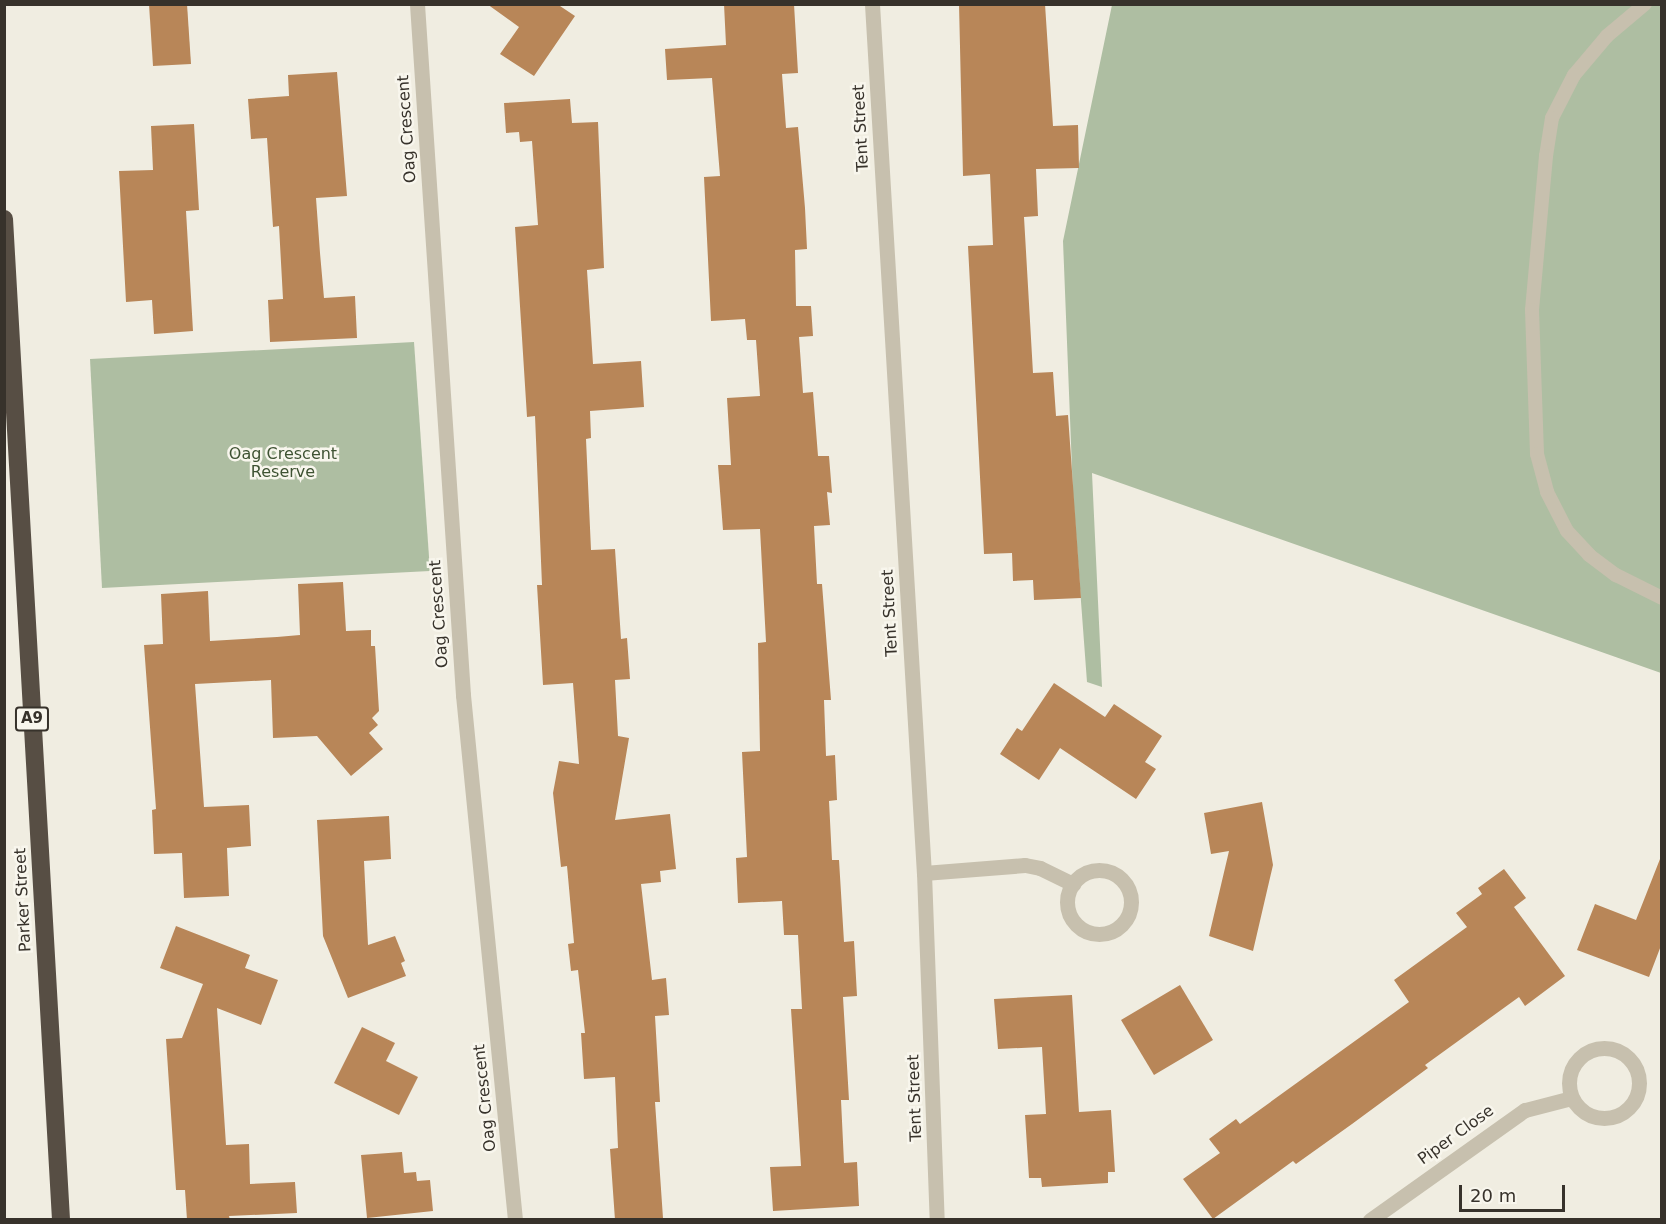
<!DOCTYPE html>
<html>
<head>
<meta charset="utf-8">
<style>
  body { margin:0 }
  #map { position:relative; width:1666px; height:1224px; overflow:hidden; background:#f0ede1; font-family:"DejaVu Sans",sans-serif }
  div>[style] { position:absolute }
  .green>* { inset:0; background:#aebea2 }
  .building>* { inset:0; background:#b88658 }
  .lane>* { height:14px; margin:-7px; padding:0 7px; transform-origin:7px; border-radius:7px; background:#c7c0ae }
  .street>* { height:15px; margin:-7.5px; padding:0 7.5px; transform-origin:7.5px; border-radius:7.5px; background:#c7c0ae }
  .street>.ring { margin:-7.5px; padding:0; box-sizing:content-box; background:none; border:15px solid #c7c0ae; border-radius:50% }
  .highway>* { height:18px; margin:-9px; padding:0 9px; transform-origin:9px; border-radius:9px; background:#574e44 }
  span { translate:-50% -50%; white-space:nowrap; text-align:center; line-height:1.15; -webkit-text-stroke:5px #f8f6ed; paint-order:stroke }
  .shield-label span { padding:2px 4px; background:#f8f6ed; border:2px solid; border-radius:4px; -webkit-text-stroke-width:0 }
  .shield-label { font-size:15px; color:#37322b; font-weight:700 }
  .street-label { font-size:16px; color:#37322b }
  .park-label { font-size:16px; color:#3e5232 }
  .frame { position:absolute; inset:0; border:6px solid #37322b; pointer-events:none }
  .scale { position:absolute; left:1459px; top:1185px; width:106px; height:27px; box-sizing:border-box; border:3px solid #37322b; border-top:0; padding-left:8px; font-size:18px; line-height:21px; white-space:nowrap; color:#37322b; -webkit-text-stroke:4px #f8f6ed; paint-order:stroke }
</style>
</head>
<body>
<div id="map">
  <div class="green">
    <div style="clip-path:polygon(1112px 5px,1661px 5px,1661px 673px,1092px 473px,1102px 687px,1087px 682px,1073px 494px,1063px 241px)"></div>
    <div style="clip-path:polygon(414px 342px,430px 571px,102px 588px,90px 359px)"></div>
  </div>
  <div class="building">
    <div style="clip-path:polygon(149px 4px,187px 4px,191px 64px,153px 66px)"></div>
    <div style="clip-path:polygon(487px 4px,557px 4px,575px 16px,534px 76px,500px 54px,519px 27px)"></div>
    <div style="clip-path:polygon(724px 4px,794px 4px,798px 73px,782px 74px,786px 128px,798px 127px,805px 208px,807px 249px,795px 250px,796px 306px,811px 306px,813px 336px,799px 337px,803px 393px,813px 392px,818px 456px,829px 456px,832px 493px,827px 492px,830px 525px,814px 526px,817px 584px,822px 584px,831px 700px,824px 700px,826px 756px,835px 755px,837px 800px,829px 801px,832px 860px,839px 860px,844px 942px,854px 941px,857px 996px,843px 997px,849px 1100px,841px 1100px,844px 1163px,857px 1162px,859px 1206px,773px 1211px,770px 1167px,801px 1166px,791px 1009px,802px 1009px,798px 935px,784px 935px,782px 901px,738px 903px,736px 858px,747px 857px,742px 752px,760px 751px,758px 643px,766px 642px,760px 529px,723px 530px,718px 465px,731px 465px,727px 398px,760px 396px,756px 340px,747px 340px,745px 319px,711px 321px,704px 177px,720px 176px,712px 78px,667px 80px,665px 49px,726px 45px)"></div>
    <div style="clip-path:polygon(959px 4px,1045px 4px,1053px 126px,1078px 125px,1079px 168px,1036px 169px,1038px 216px,1024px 217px,1033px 373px,1053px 372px,1056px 416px,1068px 415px,1081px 598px,1034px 600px,1033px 580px,1013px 581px,1012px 553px,984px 554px,968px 246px,993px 245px,990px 174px,963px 176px)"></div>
    <div style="clip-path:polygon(337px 72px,347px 196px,316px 198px,320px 253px,324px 298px,355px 296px,357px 338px,270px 342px,268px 300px,283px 299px,279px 226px,273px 227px,267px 138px,251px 139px,248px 99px,289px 96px,288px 75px)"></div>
    <div style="clip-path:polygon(570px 99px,572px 123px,598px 122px,604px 268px,587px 270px,593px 364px,641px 361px,644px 407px,590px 411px,591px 438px,586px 439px,591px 550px,615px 549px,621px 639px,627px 638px,630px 679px,615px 680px,618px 736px,629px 738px,615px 820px,670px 814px,676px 869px,660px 871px,661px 882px,641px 884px,652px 980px,666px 978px,669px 1015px,655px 1016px,660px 1102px,655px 1102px,663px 1218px,615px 1220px,610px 1149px,618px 1148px,615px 1077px,584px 1079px,581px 1033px,585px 1033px,578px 970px,571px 971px,568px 944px,574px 943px,567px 866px,561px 867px,553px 793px,559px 761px,579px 764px,573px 683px,543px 685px,537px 585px,542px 585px,535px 416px,527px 417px,515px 227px,538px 225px,532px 141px,520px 142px,519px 132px,506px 133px,504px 103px)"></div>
    <div style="clip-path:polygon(194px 124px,199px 210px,186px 211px,193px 331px,154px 334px,152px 300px,126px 302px,119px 171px,153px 170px,151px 126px)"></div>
    <div style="clip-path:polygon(343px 582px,346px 631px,371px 630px,371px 646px,375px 646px,379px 711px,372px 718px,378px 725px,369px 733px,383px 749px,351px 776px,317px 736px,273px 738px,271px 680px,195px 684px,204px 807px,249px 805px,251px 846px,227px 848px,229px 896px,184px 898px,182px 853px,154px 854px,152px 810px,156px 809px,144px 645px,163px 644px,161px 594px,208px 591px,210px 641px,277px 637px,300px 635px,298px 584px)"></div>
    <div style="clip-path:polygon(1054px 683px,1105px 717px,1114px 704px,1162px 736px,1145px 762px,1156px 769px,1136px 799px,1060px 748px,1039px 780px,1000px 754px,1017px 728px,1022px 731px)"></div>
    <div style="clip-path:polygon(1262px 802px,1273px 865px,1253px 951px,1209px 936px,1229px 851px,1211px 854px,1204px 813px)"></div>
    <div style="clip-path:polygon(389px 816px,391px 859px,364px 861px,368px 945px,395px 936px,405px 961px,401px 963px,406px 976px,348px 998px,323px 936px,317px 820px)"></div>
    <div style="clip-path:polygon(1660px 859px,1662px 943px,1649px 977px,1577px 950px,1595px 904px,1636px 920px)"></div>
    <div style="clip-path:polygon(1504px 869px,1526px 898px,1514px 907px,1565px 976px,1525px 1006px,1519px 997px,1425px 1065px,1428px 1068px,1352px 1124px,1296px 1164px,1293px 1161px,1213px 1219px,1183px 1179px,1220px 1153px,1209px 1139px,1236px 1119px,1240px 1124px,1409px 1002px,1394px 980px,1467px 927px,1456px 913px,1482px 894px,1478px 888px)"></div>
    <div style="clip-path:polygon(176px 926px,250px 955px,245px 968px,278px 980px,261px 1025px,217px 1008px,226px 1145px,249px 1144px,250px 1184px,295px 1182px,297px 1213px,229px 1216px,230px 1220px,187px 1220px,185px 1190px,176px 1190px,166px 1039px,182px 1038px,203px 984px,160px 968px)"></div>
    <div style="clip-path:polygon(1180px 985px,1213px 1040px,1154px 1075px,1121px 1020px)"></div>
    <div style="clip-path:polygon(1072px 995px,1079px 1112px,1111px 1110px,1115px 1172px,1108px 1172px,1108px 1183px,1042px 1187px,1041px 1178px,1029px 1178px,1025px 1115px,1046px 1114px,1042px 1047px,998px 1049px,994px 999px)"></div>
    <div style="clip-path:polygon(362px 1027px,395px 1043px,386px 1061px,418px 1077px,399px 1115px,334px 1083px)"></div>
    <div style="clip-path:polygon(402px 1152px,404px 1173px,416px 1172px,417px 1181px,430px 1180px,433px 1211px,367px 1218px,361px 1155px)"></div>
  </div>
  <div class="lane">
    <div style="left:1645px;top:4px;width:50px;rotate:139.9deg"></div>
    <div style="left:1607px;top:36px;width:51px;rotate:130.2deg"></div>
    <div style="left:1574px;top:75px;width:48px;rotate:117.1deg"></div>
    <div style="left:1552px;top:118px;width:38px;rotate:99deg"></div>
    <div style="left:1546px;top:156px;width:155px;rotate:95.2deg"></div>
    <div style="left:1532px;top:310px;width:144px;rotate:88deg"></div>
    <div style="left:1537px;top:454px;width:39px;rotate:75deg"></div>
    <div style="left:1547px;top:492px;width:44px;rotate:62.9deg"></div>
    <div style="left:1567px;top:531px;width:33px;rotate:47deg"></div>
    <div style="left:1589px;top:555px;width:34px;rotate:37deg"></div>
    <div style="left:1616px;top:575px;width:51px;rotate:26.6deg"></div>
  </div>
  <div class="street">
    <div style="left:417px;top:4px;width:693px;rotate:86.19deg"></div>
    <div style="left:463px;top:695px;width:528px;rotate:84.34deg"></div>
    <div style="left:872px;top:4px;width:871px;rotate:86.58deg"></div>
    <div style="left:924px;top:873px;width:347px;rotate:87.9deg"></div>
    <div class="ring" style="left:1067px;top:870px;width:49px;height:49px"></div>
    <div style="left:924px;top:873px;width:101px;rotate:-4.5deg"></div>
    <div style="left:1025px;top:865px;width:15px;rotate:11deg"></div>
    <div style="left:1040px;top:868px;width:37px;rotate:26deg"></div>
    <div class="ring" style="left:1569px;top:1048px;width:55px;height:55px"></div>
    <div style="left:1370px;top:1220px;width:190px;rotate:-35.4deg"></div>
    <div style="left:1525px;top:1110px;width:48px;rotate:-14.6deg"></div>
  </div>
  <div class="highway">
    <div style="left:4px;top:219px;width:1003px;rotate:86.74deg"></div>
  </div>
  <div class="shield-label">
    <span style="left:32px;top:719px">A9</span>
  </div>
  <div class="street-label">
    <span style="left:861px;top:128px;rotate:-93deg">Tent Street</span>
    <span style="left:407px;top:129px;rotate:-94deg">Oag Crescent</span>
    <span style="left:890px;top:613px;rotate:-93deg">Tent Street</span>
    <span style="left:439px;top:614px;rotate:-94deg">Oag Crescent</span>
    <span style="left:23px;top:900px;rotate:-93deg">Parker Street</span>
    <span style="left:485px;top:1098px;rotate:-96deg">Oag Crescent</span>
    <span style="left:915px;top:1098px;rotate:-92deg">Tent Street</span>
    <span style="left:1456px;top:1135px;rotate:-36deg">Piper Close</span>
  </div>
  <div class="park-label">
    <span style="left:283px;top:463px">Oag Crescent<br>Reserve</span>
  </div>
  <div class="frame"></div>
  <div class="scale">20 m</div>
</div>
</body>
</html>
